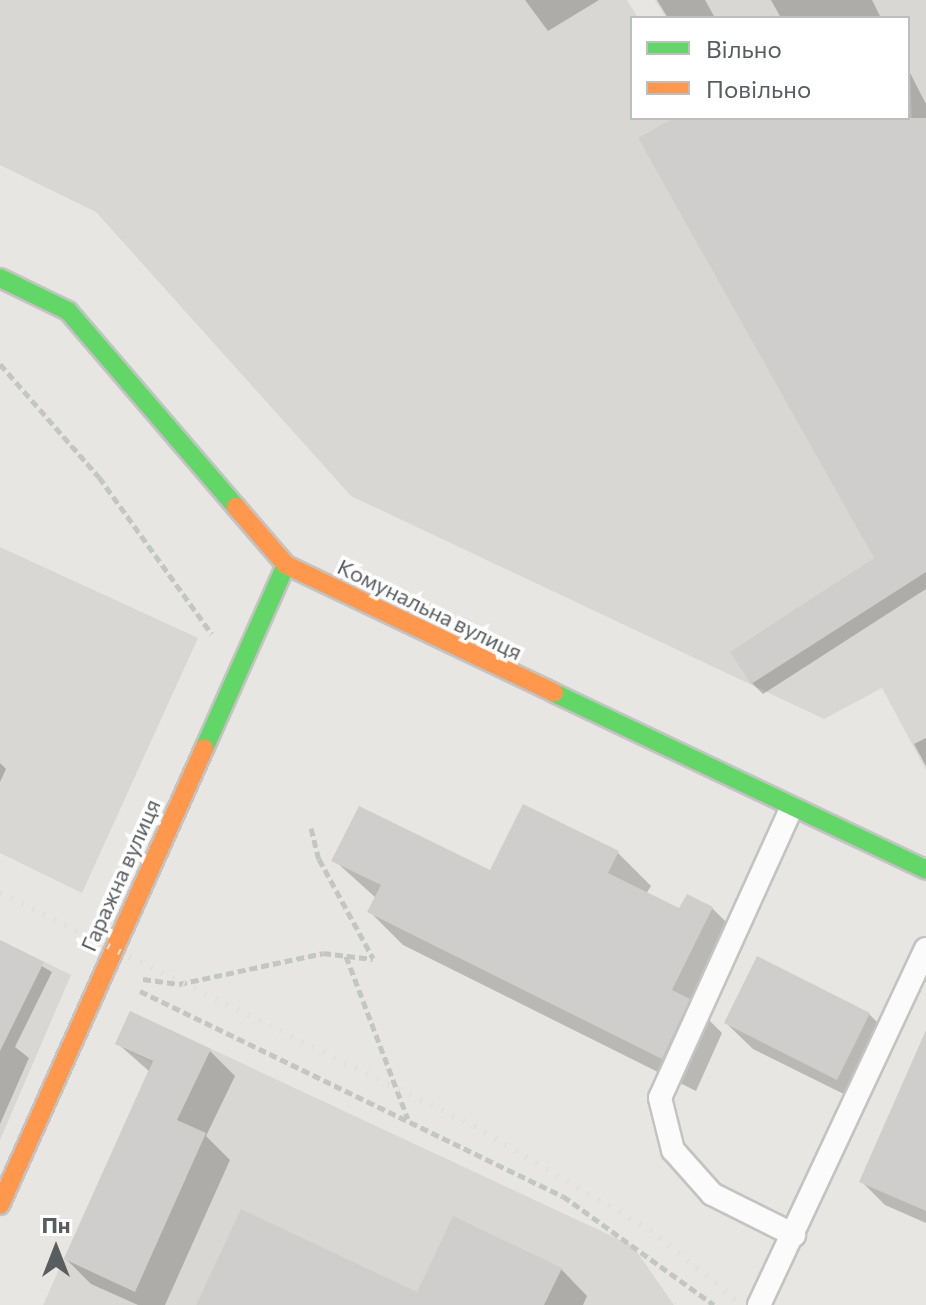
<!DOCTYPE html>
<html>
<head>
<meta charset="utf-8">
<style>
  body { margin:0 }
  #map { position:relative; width:926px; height:1305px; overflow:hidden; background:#e8e6e2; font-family:Commissioner,sans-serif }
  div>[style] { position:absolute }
  .industrial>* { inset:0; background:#d9d7d3 }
  .shadow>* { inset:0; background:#0003 }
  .building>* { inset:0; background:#d0cecc }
  .path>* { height:5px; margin-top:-2.5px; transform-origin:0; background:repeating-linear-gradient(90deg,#c2c7c4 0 8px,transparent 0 12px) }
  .roads { filter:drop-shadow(2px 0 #c3c3c3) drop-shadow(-2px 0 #c3c3c3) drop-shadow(0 2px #c3c3c3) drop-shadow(0 -2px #c3c3c3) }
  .lane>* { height:22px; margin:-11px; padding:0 11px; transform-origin:11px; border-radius:11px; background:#fcfbfb }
  .fast>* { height:18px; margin:-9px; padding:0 9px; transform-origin:9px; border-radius:9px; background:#63d668 }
  .slow>* { height:18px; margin:-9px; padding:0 9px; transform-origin:9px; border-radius:9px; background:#ff974d }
  .rail>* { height:6px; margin-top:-3px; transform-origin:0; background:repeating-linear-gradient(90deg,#e0e0df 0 2px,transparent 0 12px) }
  span { translate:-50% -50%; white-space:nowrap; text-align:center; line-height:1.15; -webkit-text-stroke:7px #fff; paint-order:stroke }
  .street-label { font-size:22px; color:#585d60 }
  .legend { position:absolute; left:630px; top:16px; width:280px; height:104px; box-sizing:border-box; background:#fff; border:2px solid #bcbebf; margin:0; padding:10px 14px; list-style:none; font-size:24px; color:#585d60 }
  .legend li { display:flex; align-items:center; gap:16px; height:40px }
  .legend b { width:40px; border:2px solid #bcbebf }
  .north { position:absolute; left:16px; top:1209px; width:80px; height:80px; -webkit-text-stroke:6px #fff; paint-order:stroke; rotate:0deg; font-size:22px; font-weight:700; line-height:32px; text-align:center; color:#585d60 }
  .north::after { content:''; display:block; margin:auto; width:28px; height:36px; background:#585d60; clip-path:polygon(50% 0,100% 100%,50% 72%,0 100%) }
</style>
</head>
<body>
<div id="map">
  <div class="industrial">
    <div style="clip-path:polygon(0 0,627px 0,638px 18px,632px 18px,632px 118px,697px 118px,926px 492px,926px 770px,882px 688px,824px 719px,351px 496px,96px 212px,0 165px)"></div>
    <div style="clip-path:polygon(655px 0,926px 0,926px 474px,908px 18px,666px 18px)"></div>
    <div style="clip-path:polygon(0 547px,198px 638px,82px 893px,0 853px)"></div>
    <div style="clip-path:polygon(0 940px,71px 975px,0 1140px)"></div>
    <div style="clip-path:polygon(130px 1011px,633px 1246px,674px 1305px,43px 1305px,152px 1062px,115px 1044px)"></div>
  </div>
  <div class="shadow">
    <div style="clip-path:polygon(525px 0,599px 0,548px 31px)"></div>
    <div style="clip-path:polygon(657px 0,705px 0,715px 18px,668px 18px)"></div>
    <div style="clip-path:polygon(771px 0,872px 0,881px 18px,781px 18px)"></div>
    <div style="clip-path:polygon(908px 69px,926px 104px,926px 589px,763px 694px,752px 683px,877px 559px,678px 118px,908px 118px)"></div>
    <div style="clip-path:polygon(926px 738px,926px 766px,914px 744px)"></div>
    <div style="clip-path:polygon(0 763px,6px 769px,0 782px)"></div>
    <div style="clip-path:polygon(618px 853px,651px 886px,646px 894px,680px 911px,712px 908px,745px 941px,707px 1018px,722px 1033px,696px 1091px,403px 945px,370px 912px,376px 898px,334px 860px,491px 873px)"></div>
    <div style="clip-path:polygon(0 942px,52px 972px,15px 1047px,29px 1058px,0 1124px)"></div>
    <div style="clip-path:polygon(869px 1014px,896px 1041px,864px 1104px,753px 1049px,726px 1023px)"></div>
    <div style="clip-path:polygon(926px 1036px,926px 1223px,885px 1205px,861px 1181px)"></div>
    <div style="clip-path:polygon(117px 1043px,210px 1051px,235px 1076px,206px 1136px,230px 1160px,165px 1305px,138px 1305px,91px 1284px,66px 1259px,150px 1072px)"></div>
    <div style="clip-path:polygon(561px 1269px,587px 1296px,583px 1305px,198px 1305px,418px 1294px)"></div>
  </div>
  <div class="building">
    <div style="clip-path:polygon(674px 118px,926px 118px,926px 572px,751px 684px,730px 652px,874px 558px,638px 138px)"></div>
    <div style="clip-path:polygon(523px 804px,619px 851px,608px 873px,679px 908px,687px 894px,713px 907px,672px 990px,690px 999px,662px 1059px,367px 912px,381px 885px,331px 861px,359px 806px,490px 870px)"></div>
    <div style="clip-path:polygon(0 940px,44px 962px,0 1051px)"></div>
    <div style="clip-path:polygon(757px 956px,870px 1013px,837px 1080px,724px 1023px)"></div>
    <div style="clip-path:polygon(130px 1011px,211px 1049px,177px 1120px,206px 1133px,135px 1292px,64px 1259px,153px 1061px,115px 1044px)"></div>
    <div style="clip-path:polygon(926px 1030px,926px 1211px,859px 1182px)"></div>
    <div style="clip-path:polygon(241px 1209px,417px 1292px,453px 1216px,562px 1268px,544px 1305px,196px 1305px)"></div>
  </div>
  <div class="path">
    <div style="left:0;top:364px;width:150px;rotate:48.8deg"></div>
    <div style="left:99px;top:477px;width:193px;rotate:54.3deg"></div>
    <div style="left:311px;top:828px;width:32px;rotate:76deg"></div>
    <div style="left:319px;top:859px;width:113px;rotate:61.4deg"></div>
    <div style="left:346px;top:956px;width:174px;rotate:69.2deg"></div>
    <div style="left:143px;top:979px;width:36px;rotate:8deg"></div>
    <div style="left:179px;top:984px;width:147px;rotate:-12.1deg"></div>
    <div style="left:323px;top:953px;width:50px;rotate:6.8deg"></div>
    <div style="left:140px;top:991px;width:470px;rotate:25.9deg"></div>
    <div style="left:563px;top:1196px;width:186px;rotate:35.8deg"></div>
  </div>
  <div class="roads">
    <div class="lane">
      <div style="left:791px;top:809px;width:317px;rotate:114.4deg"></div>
      <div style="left:660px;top:1098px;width:54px;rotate:76deg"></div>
      <div style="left:673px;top:1150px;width:59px;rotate:48.4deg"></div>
      <div style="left:712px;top:1194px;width:92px;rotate:26.6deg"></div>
      <div style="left:759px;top:1305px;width:393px;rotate:-64.9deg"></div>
    </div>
    <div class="fast">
      <div style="left:0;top:278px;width:76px;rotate:25.9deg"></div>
      <div style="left:68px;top:311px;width:258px;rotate:49.4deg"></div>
      <div style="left:554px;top:693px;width:412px;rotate:25.4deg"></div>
      <div style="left:204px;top:749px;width:201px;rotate:-66deg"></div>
    </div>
    <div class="slow">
      <div style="left:236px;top:507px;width:77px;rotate:49.2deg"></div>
      <div style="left:286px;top:565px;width:297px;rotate:25.5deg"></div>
      <div style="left:0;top:1205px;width:500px;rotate:-65.9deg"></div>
    </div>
  </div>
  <div class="rail">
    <div style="left:0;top:893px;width:528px;rotate:26.18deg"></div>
    <div style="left:474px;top:1126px;width:204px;rotate:30.6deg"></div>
    <div style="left:650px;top:1230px;width:119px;rotate:39.2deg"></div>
  </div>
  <div class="street-label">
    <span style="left:430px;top:609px;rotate:26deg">Комунальна вулиця</span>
    <span style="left:120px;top:875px;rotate:-66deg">Гаражна вулиця</span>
  </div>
  <ul class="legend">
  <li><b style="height:10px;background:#63d668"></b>Вільно</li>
  <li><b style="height:10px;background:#ff974d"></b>Повільно</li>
  </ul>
  <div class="north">Пн</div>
</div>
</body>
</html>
